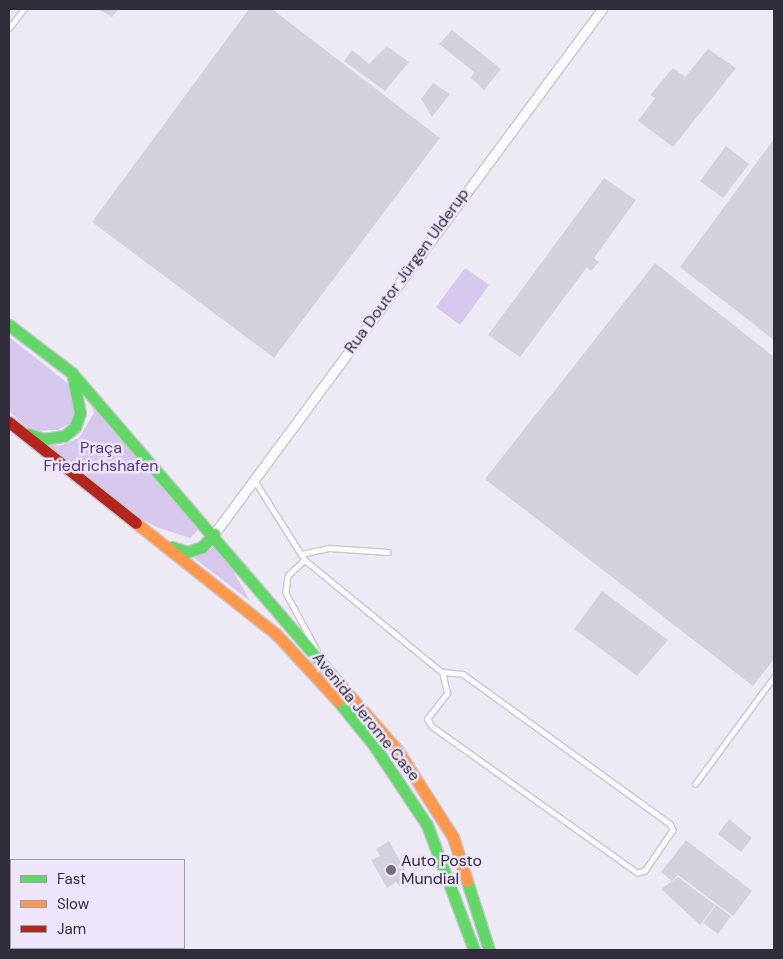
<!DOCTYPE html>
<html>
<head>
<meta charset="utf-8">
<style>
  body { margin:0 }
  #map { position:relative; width:783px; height:959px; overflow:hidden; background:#eeeaf5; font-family:"DM Sans",sans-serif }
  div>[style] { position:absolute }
  .green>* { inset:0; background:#d6c8ec }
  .building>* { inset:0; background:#d5d1dc }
  .roads { filter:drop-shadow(1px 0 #cac6d1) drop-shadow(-1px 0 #cac6d1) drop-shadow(0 1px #cac6d1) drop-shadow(0 -1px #cac6d1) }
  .lane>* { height:4.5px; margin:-2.25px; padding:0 2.25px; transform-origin:2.25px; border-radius:2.25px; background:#fcfcfe }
  .street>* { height:9px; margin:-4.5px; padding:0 4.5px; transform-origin:4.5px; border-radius:4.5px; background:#fcfcfe }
  .fast>* { height:11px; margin:-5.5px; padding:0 5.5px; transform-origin:5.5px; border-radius:5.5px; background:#63d668 }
  .slow>* { height:11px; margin:-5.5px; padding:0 5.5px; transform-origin:5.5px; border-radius:5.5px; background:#ff974d }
  .jam>* { height:11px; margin:-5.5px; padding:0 5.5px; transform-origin:5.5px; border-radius:5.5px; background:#b3261e }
  .dots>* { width:14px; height:14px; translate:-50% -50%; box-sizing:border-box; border:2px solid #ede5fa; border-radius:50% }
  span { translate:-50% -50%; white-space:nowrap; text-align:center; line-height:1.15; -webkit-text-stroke:5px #ede5fa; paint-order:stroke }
  .street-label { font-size:16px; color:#312c39 }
  .park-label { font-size:16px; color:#573380 }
  .poi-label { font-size:16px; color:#312c39 }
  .left { translate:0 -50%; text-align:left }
  .frame { position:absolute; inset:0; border:10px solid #312c39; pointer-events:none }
  .legend { position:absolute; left:10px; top:859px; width:175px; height:90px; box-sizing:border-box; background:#ede5fa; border:1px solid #a29bad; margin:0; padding:6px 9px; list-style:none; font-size:15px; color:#312c39 }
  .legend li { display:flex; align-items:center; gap:10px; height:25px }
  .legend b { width:25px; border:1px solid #a29bad }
</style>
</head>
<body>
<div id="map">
  <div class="green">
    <div style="clip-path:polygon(465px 268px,489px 285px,460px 325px,436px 307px)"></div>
    <div style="clip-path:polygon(9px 337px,75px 389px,77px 403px,71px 423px,57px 430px,31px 431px,9px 411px)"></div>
    <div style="clip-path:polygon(90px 400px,199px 529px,190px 538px,156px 527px,108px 500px,46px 445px,62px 445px,79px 438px,94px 413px)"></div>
    <div style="clip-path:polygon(219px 545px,250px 601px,193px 557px)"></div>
  </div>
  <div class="building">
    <div style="clip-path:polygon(98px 9px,119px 9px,112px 17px)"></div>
    <div style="clip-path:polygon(249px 9px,272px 9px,440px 138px,274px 358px,92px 222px)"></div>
    <div style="clip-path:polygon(452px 30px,501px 69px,484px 90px,471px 78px,474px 72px,439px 44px)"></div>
    <div style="clip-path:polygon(387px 46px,409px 62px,385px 91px,344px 61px,352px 50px,369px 64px)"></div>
    <div style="clip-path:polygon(708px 49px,736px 68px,673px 147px,638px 121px,655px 98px,650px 95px,673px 68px,685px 77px)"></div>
    <div style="clip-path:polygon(433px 83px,450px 94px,432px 117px,421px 99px)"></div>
    <div style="clip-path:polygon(774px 139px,774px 340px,680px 267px)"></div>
    <div style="clip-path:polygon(726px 146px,749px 164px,723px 198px,700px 181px)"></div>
    <div style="clip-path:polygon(604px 178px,636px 200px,594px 258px,599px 262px,591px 271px,587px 267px,520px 357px,488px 335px)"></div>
    <div style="clip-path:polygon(655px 263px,774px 357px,774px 659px,753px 686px,485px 479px)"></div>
    <div style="clip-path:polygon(602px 591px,668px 640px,637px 676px,574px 629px)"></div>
    <div style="clip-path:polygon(729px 819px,752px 838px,741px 852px,718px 834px)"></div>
    <div style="clip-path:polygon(686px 840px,752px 891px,733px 916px,678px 875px,672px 881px,661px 872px)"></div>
    <div style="clip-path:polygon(389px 841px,411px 881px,400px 887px,396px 882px,387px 888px,371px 860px,380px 856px,376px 849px)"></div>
    <div style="clip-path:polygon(678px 877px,715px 905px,700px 925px,661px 889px)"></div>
    <div style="clip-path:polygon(716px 905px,731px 916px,718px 934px,703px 923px)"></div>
  </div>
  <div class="roads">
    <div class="lane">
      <div style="left:9px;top:28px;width:24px;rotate:-52deg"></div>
      <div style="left:255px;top:481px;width:93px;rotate:57.7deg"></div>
      <div style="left:305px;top:560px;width:177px;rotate:39.3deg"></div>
      <div style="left:442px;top:672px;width:21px;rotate:5deg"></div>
      <div style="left:463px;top:674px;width:256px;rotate:35.9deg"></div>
      <div style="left:670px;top:824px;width:7px;rotate:63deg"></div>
      <div style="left:673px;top:830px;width:50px;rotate:124.3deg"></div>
      <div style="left:645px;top:871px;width:8px;rotate:166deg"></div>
      <div style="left:637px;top:873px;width:252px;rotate:-144.5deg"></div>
      <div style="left:432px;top:727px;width:9px;rotate:-122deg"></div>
      <div style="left:427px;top:719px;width:33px;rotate:-52deg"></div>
      <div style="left:447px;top:693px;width:22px;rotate:-103deg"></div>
      <div style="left:301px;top:554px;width:30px;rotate:-12deg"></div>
      <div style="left:330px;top:548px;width:58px;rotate:3.9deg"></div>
      <div style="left:305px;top:560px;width:23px;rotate:137deg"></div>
      <div style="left:288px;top:576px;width:17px;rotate:97deg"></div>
      <div style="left:286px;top:593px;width:65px;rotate:61.5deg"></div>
      <div style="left:695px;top:784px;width:133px;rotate:-53.6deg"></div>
    </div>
    <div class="street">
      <div style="left:214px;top:534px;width:653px;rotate:-53.53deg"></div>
    </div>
    <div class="fast">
      <div style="left:9px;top:325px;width:79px;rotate:37.3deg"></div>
      <div style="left:72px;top:373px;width:408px;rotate:49.3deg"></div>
      <div style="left:28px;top:434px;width:17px;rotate:17deg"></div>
      <div style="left:44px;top:439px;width:20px;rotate:-9deg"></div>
      <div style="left:64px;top:436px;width:14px;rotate:-39deg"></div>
      <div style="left:75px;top:427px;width:15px;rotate:-70deg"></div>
      <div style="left:80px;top:413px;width:36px;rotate:-101deg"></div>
      <div style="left:172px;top:547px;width:16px;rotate:18deg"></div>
      <div style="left:187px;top:552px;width:16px;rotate:-18deg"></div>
      <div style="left:202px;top:547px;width:18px;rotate:-47deg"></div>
      <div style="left:338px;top:701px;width:55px;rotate:50.9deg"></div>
      <div style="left:373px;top:744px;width:97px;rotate:56.3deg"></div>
      <div style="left:427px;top:825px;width:134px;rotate:69.4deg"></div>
      <div style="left:467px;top:881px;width:72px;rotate:72.3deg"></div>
    </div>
    <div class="slow">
      <div style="left:136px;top:523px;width:179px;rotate:38.4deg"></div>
      <div style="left:276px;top:634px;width:91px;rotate:47.2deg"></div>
      <div style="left:338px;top:682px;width:91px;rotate:49deg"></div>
      <div style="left:398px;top:751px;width:102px;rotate:57.4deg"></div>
      <div style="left:453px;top:837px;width:46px;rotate:72.3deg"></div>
    </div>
    <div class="jam">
      <div style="left:9px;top:422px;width:162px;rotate:38.5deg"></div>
    </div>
  </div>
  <div class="dots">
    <div style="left:391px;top:870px;background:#736e7b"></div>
  </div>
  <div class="street-label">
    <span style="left:407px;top:271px;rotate:-54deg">Rua Doutor Jürgen Ulderup</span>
    <span style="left:366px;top:717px;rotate:51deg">Avenida Jerome Case</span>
  </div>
  <div class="park-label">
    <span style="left:101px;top:457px">Praça<br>Friedrichshafen</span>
  </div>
  <div class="poi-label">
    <span class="left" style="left:401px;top:870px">Auto Posto<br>Mundial</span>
  </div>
  <div class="frame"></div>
  <ul class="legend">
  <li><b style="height:6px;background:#63d668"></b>Fast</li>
  <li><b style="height:6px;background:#ff974d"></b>Slow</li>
  <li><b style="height:6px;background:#b3261e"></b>Jam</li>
  </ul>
</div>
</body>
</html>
